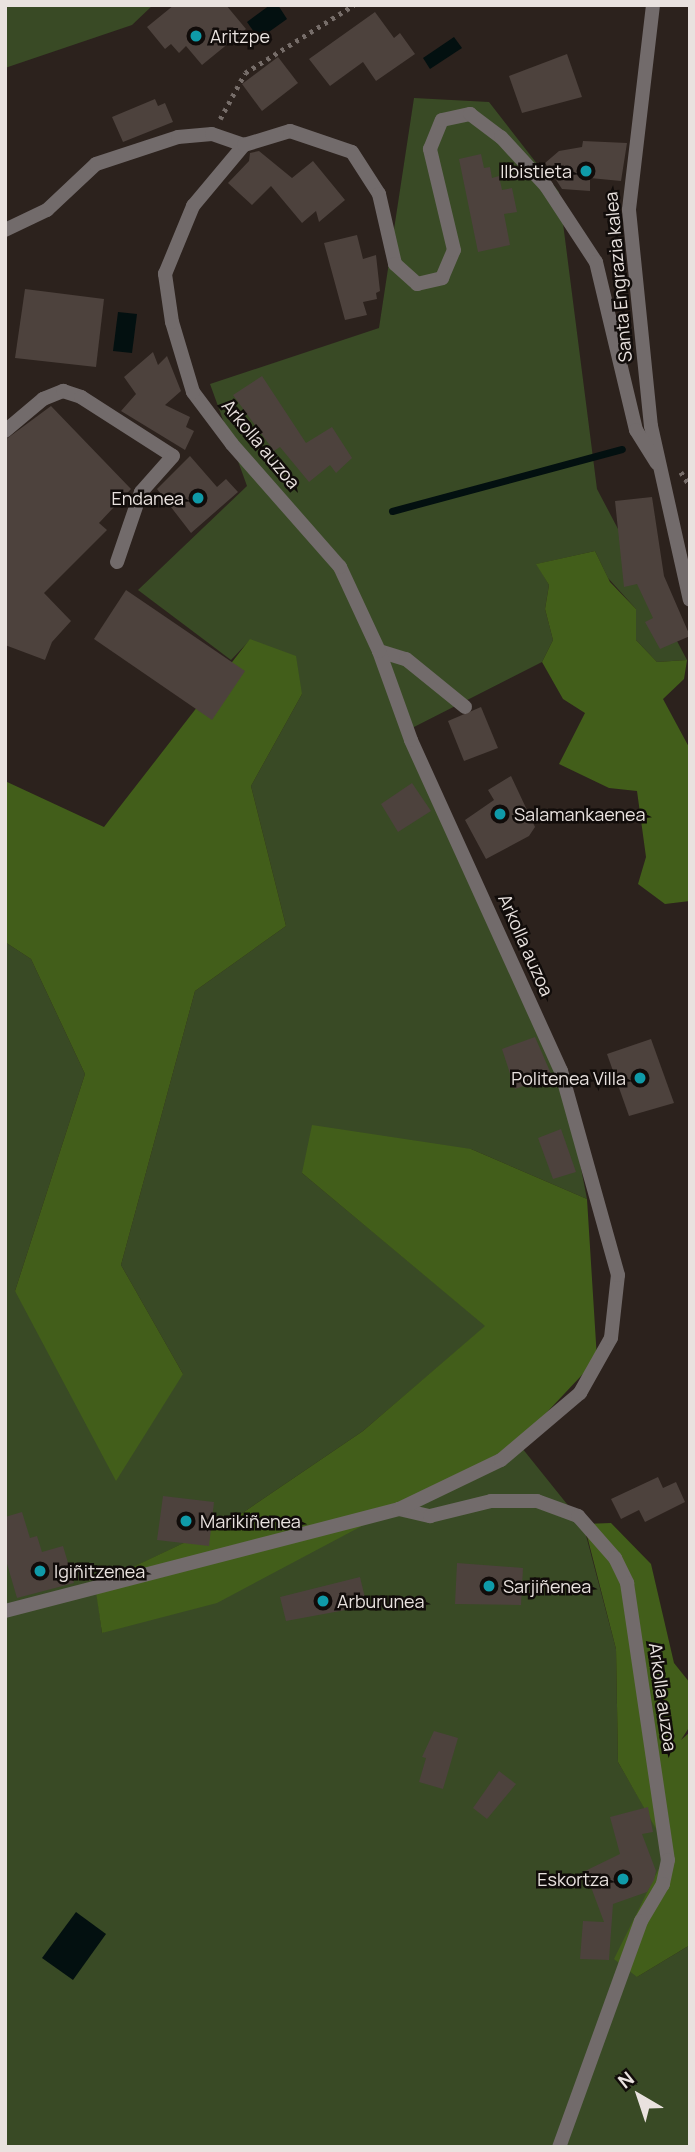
<!DOCTYPE html>
<html>
<head>
<meta charset="utf-8">
<style>
  body { margin:0 }
  #map { position:relative; width:695px; height:2152px; overflow:hidden; background:#2c221d; font-family:Manrope,sans-serif }
  div>[style] { position:absolute }
  .green>* { inset:0; background:#394a25 }
  .forest>* { inset:0; background:#425e1a }
  .water>* { inset:0; background:#031010 }
  .stream>* { height:7px; margin:-3.5px; padding:0 3.5px; transform-origin:3.5px; border-radius:3.5px; background:#031010 }
  .building>* { inset:0; background:#4d423d }
  .path>* { height:4.5px; margin-top:-2.25px; transform-origin:0; background:repeating-linear-gradient(90deg,#766d69 0 3.5px,transparent 0 8.5px) }
  .service>* { height:14px; margin:-7px; padding:0 7px; transform-origin:7px; border-radius:7px; background:#726b6b }
  .minor>* { height:14px; margin:-7px; padding:0 7px; transform-origin:7px; border-radius:7px; background:#726b6b }
  .dots>* { width:19px; height:19px; translate:-50% -50%; box-sizing:border-box; border:4px solid #110c0a; border-radius:50% }
  span { translate:-50% -50%; white-space:nowrap; text-align:center; line-height:1.15; -webkit-text-stroke:5px #110c0a; paint-order:stroke }
  .poi-label { font-size:18px; color:#e9e2df }
  .left { translate:0 -50%; text-align:left }
  .right { translate:-100% -50%; text-align:right }
  .street-label { font-size:18px; color:#e9e2df }
  .frame { position:absolute; inset:0; border:7px solid #e9e2df; pointer-events:none }
  .north { position:absolute; left:604px; top:2061px; width:70px; height:70px; -webkit-text-stroke:5px #110c0a; paint-order:stroke; rotate:321deg; font-size:19px; font-weight:700; line-height:28px; text-align:center; color:#e9e2df }
  .north::after { content:''; display:block; margin:auto; width:24px; height:32px; background:#e9e2df; clip-path:polygon(50% 0,100% 100%,50% 72%,0 100%) }
</style>
</head>
<body>
<div id="map">
  <div class="green">
    <div style="clip-path:polygon(5px 5px,153px 5px,132px 25px,5px 68px)"></div>
    <div style="clip-path:polygon(414px 98px,489px 102px,559px 192px,597px 489px,687px 660px,657px 662px,636px 640px,636px 609px,608px 578px,595px 551px,537px 564px,549px 585px,545px 609px,553px 640px,542px 662px,412px 728px,562px 1071px,587px 1199px,471px 1149px,302px 1173px,486px 1326px,363px 1431px,232px 1520px,96px 1585px,102px 1633px,518px 1443px,583px 1524px,616px 1649px,618px 1762px,669px 1850px,637px 1977px,690px 1945px,690px 2147px,5px 2147px,5px 942px,31px 959px,85px 1074px,15px 1291px,183px 1374px,121px 1265px,195px 991px,286px 926px,251px 786px,302px 694px,250px 640px,231px 660px,138px 590px,247px 486px,210px 384px,379px 328px)"></div>
  </div>
  <div class="forest">
    <div style="clip-path:polygon(595px 551px,610px 582px,636px 609px,636px 640px,657px 662px,687px 660px,684px 679px,663px 699px,690px 749px,690px 901px,665px 904px,638px 884px,646px 857px,637px 791px,609px 788px,559px 764px,585px 713px,563px 699px,542px 662px,553px 640px,545px 609px,549px 585px,536px 564px)"></div>
    <div style="clip-path:polygon(250px 639px,296px 656px,302px 694px,251px 786px,286px 926px,195px 991px,121px 1265px,183px 1374px,116px 1481px,15px 1291px,85px 1074px,31px 959px,5px 942px,5px 781px,104px 827px)"></div>
    <div style="clip-path:polygon(312px 1125px,471px 1149px,587px 1199px,597px 1359px,518px 1443px,217px 1603px,102px 1633px,95px 1585px,232px 1520px,363px 1431px,485px 1326px,302px 1173px)"></div>
    <div style="clip-path:polygon(611px 1523px,651px 1564px,674px 1663px,690px 1683px,690px 1726px,681px 1740px,690px 1732px,690px 1945px,637px 1977px,614px 1959px,668px 1850px,618px 1762px,616px 1649px,584px 1524px)"></div>
  </div>
  <div class="water">
    <div style="clip-path:polygon(270px 5px,278px 5px,287px 19px,259px 39px,247px 22px)"></div>
    <div style="clip-path:polygon(454px 37px,462px 48px,430px 69px,423px 58px)"></div>
    <div style="clip-path:polygon(118px 312px,137px 314px,132px 353px,113px 351px)"></div>
    <div style="clip-path:polygon(76px 1912px,106px 1934px,73px 1980px,42px 1958px)"></div>
  </div>
  <div class="stream">
    <div style="left:392px;top:511px;width:238px;rotate:-15.1deg"></div>
  </div>
  <div class="building">
    <div style="clip-path:polygon(174px 5px,226px 5px,246px 29px,202px 65px,186px 46px,179px 53px,171px 44px,165px 49px,147px 27px)"></div>
    <div style="clip-path:polygon(375px 12px,394px 38px,400px 33px,415px 54px,376px 81px,363px 62px,330px 86px,309px 59px)"></div>
    <div style="clip-path:polygon(567px 54px,582px 97px,522px 113px,509px 76px)"></div>
    <div style="clip-path:polygon(278px 57px,298px 83px,262px 111px,242px 84px)"></div>
    <div style="clip-path:polygon(155px 99px,158px 106px,165px 103px,173px 122px,123px 142px,112px 117px)"></div>
    <div style="clip-path:polygon(583px 141px,627px 143px,621px 181px,590px 178px,590px 191px,562px 189px,545px 163px,559px 151px,582px 147px)"></div>
    <div style="clip-path:polygon(259px 151px,292px 178px,313px 161px,345px 200px,319px 222px,316px 211px,302px 223px,271px 186px,252px 205px,228px 183px,249px 161px,250px 153px)"></div>
    <div style="clip-path:polygon(481px 154px,484px 168px,490px 167px,492px 178px,499px 176px,502px 190px,512px 188px,517px 212px,504px 214px,510px 245px,478px 252px,459px 159px)"></div>
    <div style="clip-path:polygon(357px 235px,363px 259px,376px 255px,380px 291px,376px 293px,377px 299px,363px 302px,367px 315px,345px 320px,324px 243px)"></div>
    <div style="clip-path:polygon(25px 289px,104px 299px,96px 367px,15px 358px)"></div>
    <div style="clip-path:polygon(153px 352px,158px 365px,167px 356px,181px 391px,165px 405px,190px 417px,186px 427px,194px 431px,185px 450px,121px 411px,136px 394px,124px 377px)"></div>
    <div style="clip-path:polygon(262px 376px,306px 443px,332px 427px,352px 458px,336px 473px,330px 465px,309px 482px,280px 447px,274px 451px,233px 395px)"></div>
    <div style="clip-path:polygon(51px 406px,131px 489px,99px 523px,107px 530px,44px 593px,71px 621px,52px 642px,45px 660px,5px 645px,5px 440px)"></div>
    <div style="clip-path:polygon(190px 456px,217px 487px,226px 479px,238px 492px,191px 533px,157px 489px)"></div>
    <div style="clip-path:polygon(652px 497px,664px 576px,690px 636px,660px 649px,645px 622px,653px 618px,637px 584px,624px 587px,615px 501px)"></div>
    <div style="clip-path:polygon(126px 590px,245px 671px,212px 720px,94px 639px)"></div>
    <div style="clip-path:polygon(481px 707px,498px 748px,464px 761px,448px 721px)"></div>
    <div style="clip-path:polygon(511px 776px,535px 827px,529px 836px,486px 859px,465px 820px,494px 800px,488px 790px)"></div>
    <div style="clip-path:polygon(412px 783px,431px 811px,398px 832px,381px 804px)"></div>
    <div style="clip-path:polygon(535px 1037px,552px 1076px,515px 1089px,502px 1049px)"></div>
    <div style="clip-path:polygon(651px 1039px,674px 1103px,629px 1116px,607px 1054px)"></div>
    <div style="clip-path:polygon(561px 1129px,576px 1172px,553px 1179px,538px 1138px)"></div>
    <div style="clip-path:polygon(658px 1477px,663px 1488px,676px 1482px,685px 1502px,645px 1522px,639px 1510px,621px 1519px,611px 1499px)"></div>
    <div style="clip-path:polygon(163px 1496px,214px 1502px,209px 1546px,157px 1540px)"></div>
    <div style="clip-path:polygon(22px 1512px,30px 1538px,37px 1536px,42px 1552px,63px 1546px,74px 1583px,17px 1598px,5px 1557px,5px 1517px)"></div>
    <div style="clip-path:polygon(457px 1563px,523px 1568px,521px 1605px,455px 1604px)"></div>
    <div style="clip-path:polygon(360px 1577px,367px 1606px,286px 1621px,280px 1597px)"></div>
    <div style="clip-path:polygon(434px 1731px,458px 1738px,443px 1789px,419px 1782px,426px 1758px,422px 1757px)"></div>
    <div style="clip-path:polygon(499px 1771px,516px 1784px,487px 1819px,473px 1808px)"></div>
    <div style="clip-path:polygon(648px 1807px,653px 1832px,642px 1834px,656px 1871px,654px 1880px,647px 1892px,613px 1904px,609px 1960px,580px 1959px,583px 1921px,604px 1922px,585px 1871px,620px 1854px,610px 1817px)"></div>
  </div>
  <div class="path">
    <div style="left:220px;top:119px;width:52px;rotate:-61.5deg"></div>
    <div style="left:245px;top:73px;width:128px;rotate:-32deg"></div>
    <div style="left:681px;top:472px;width:17px;rotate:57deg"></div>
  </div>
  <div class="service">
    <div style="left:5px;top:431px;width:50px;rotate:-40.1deg"></div>
    <div style="left:43px;top:399px;width:22px;rotate:-22deg"></div>
    <div style="left:63px;top:391px;width:19px;rotate:18deg"></div>
    <div style="left:81px;top:397px;width:109px;rotate:32.7deg"></div>
    <div style="left:173px;top:456px;width:48px;rotate:131.6deg"></div>
    <div style="left:141px;top:492px;width:74px;rotate:108.9deg"></div>
    <div style="left:379px;top:651px;width:28px;rotate:17deg"></div>
    <div style="left:406px;top:659px;width:76px;rotate:39.1deg"></div>
    <div style="left:399px;top:1509px;width:32px;rotate:13deg"></div>
    <div style="left:430px;top:1516px;width:63px;rotate:-13.8deg"></div>
    <div style="left:491px;top:1501px;width:46px"></div>
    <div style="left:537px;top:1501px;width:44px;rotate:20.1deg"></div>
    <div style="left:578px;top:1516px;width:56px;rotate:48.6deg"></div>
    <div style="left:615px;top:1558px;width:28px;rotate:64deg"></div>
    <div style="left:627px;top:1583px;width:280px;rotate:81.6deg"></div>
    <div style="left:668px;top:1860px;width:25px;rotate:102deg"></div>
    <div style="left:663px;top:1884px;width:43px;rotate:120.7deg"></div>
    <div style="left:641px;top:1921px;width:240px;rotate:109.9deg"></div>
  </div>
  <div class="minor">
    <div style="left:653px;top:5px;width:206px;rotate:96.7deg"></div>
    <div style="left:629px;top:210px;width:217px;rotate:84.2deg"></div>
    <div style="left:651px;top:426px;width:178px;rotate:77.4deg"></div>
    <div style="left:5px;top:230px;width:47px;rotate:-25.5deg"></div>
    <div style="left:47px;top:210px;width:67px;rotate:-43.2deg"></div>
    <div style="left:96px;top:164px;width:86px;rotate:-18.2deg"></div>
    <div style="left:178px;top:137px;width:34px;rotate:-5deg"></div>
    <div style="left:212px;top:134px;width:34px;rotate:19deg"></div>
    <div style="left:5px;top:1611px;width:407px;rotate:-14.5deg"></div>
    <div style="left:399px;top:1509px;width:113px;rotate:-25.7deg"></div>
    <div style="left:501px;top:1460px;width:104px;rotate:-40.3deg"></div>
    <div style="left:580px;top:1393px;width:63px;rotate:-60.6deg"></div>
    <div style="left:611px;top:1338px;width:63px;rotate:-83.7deg"></div>
    <div style="left:618px;top:1275px;width:212px;rotate:-105.6deg"></div>
    <div style="left:561px;top:1071px;width:363px;rotate:-114.4deg"></div>
    <div style="left:411px;top:740px;width:95px;rotate:-109.8deg"></div>
    <div style="left:379px;top:651px;width:93px;rotate:-114.9deg"></div>
    <div style="left:340px;top:567px;width:164px;rotate:-131.3deg"></div>
    <div style="left:232px;top:444px;width:65px;rotate:-126.9deg"></div>
    <div style="left:193px;top:392px;width:73px;rotate:-106.7deg"></div>
    <div style="left:172px;top:322px;width:49px;rotate:-98.3deg"></div>
    <div style="left:165px;top:274px;width:74px;rotate:-67.6deg"></div>
    <div style="left:193px;top:206px;width:80px;rotate:-50.1deg"></div>
    <div style="left:244px;top:145px;width:48px;rotate:-16.9deg"></div>
    <div style="left:290px;top:131px;width:65px;rotate:18.7deg"></div>
    <div style="left:352px;top:152px;width:50px;rotate:57.3deg"></div>
    <div style="left:379px;top:194px;width:72px;rotate:77.1deg"></div>
    <div style="left:395px;top:264px;width:30px;rotate:42deg"></div>
    <div style="left:417px;top:284px;width:26px;rotate:-13deg"></div>
    <div style="left:442px;top:278px;width:30px;rotate:-67deg"></div>
    <div style="left:454px;top:250px;width:104px;rotate:-103.4deg"></div>
    <div style="left:430px;top:149px;width:31px;rotate:-68deg"></div>
    <div style="left:442px;top:120px;width:29px;rotate:-12deg"></div>
    <div style="left:470px;top:114px;width:39px;rotate:37deg"></div>
    <div style="left:501px;top:137px;width:67px;rotate:47.4deg"></div>
    <div style="left:546px;top:186px;width:91px;rotate:56.7deg"></div>
    <div style="left:596px;top:262px;width:173px;rotate:76.6deg"></div>
    <div style="left:636px;top:430px;width:39px;rotate:58deg"></div>
  </div>
  <div class="dots">
    <div style="left:196px;top:36px;background:#0f9aa8"></div>
    <div style="left:586px;top:171px;background:#0f9aa8"></div>
    <div style="left:198px;top:498px;background:#0f9aa8"></div>
    <div style="left:500px;top:814px;background:#0f9aa8"></div>
    <div style="left:640px;top:1078px;background:#0f9aa8"></div>
    <div style="left:186px;top:1521px;background:#0f9aa8"></div>
    <div style="left:40px;top:1571px;background:#0f9aa8"></div>
    <div style="left:489px;top:1586px;background:#0f9aa8"></div>
    <div style="left:323px;top:1601px;background:#0f9aa8"></div>
    <div style="left:623px;top:1879px;background:#0f9aa8"></div>
  </div>
  <div class="poi-label">
    <span class="left" style="left:210px;top:36px">Aritzpe</span>
    <span class="right" style="left:572px;top:171px">Ilbistieta</span>
    <span class="right" style="left:184px;top:498px">Endanea</span>
    <span class="left" style="left:514px;top:814px">Salamankaenea</span>
    <span class="right" style="left:626px;top:1078px">Politenea Villa</span>
    <span class="left" style="left:200px;top:1521px">Marikiñenea</span>
    <span class="left" style="left:54px;top:1571px">Igiñitzenea</span>
    <span class="left" style="left:503px;top:1586px">Sarjiñenea</span>
    <span class="left" style="left:337px;top:1601px">Arburunea</span>
    <span class="right" style="left:609px;top:1879px">Eskortza</span>
  </div>
  <div class="street-label">
    <span style="left:618px;top:277px;rotate:-95deg">Santa Engrazia kalea</span>
    <span style="left:261px;top:444px;rotate:50deg">Arkolla auzoa</span>
    <span style="left:526px;top:945px;rotate:66deg">Arkolla auzoa</span>
    <span style="left:663px;top:1697px;rotate:82deg">Arkolla auzoa</span>
  </div>
  <div class="frame"></div>
  <div class="north">N</div>
</div>
</body>
</html>
